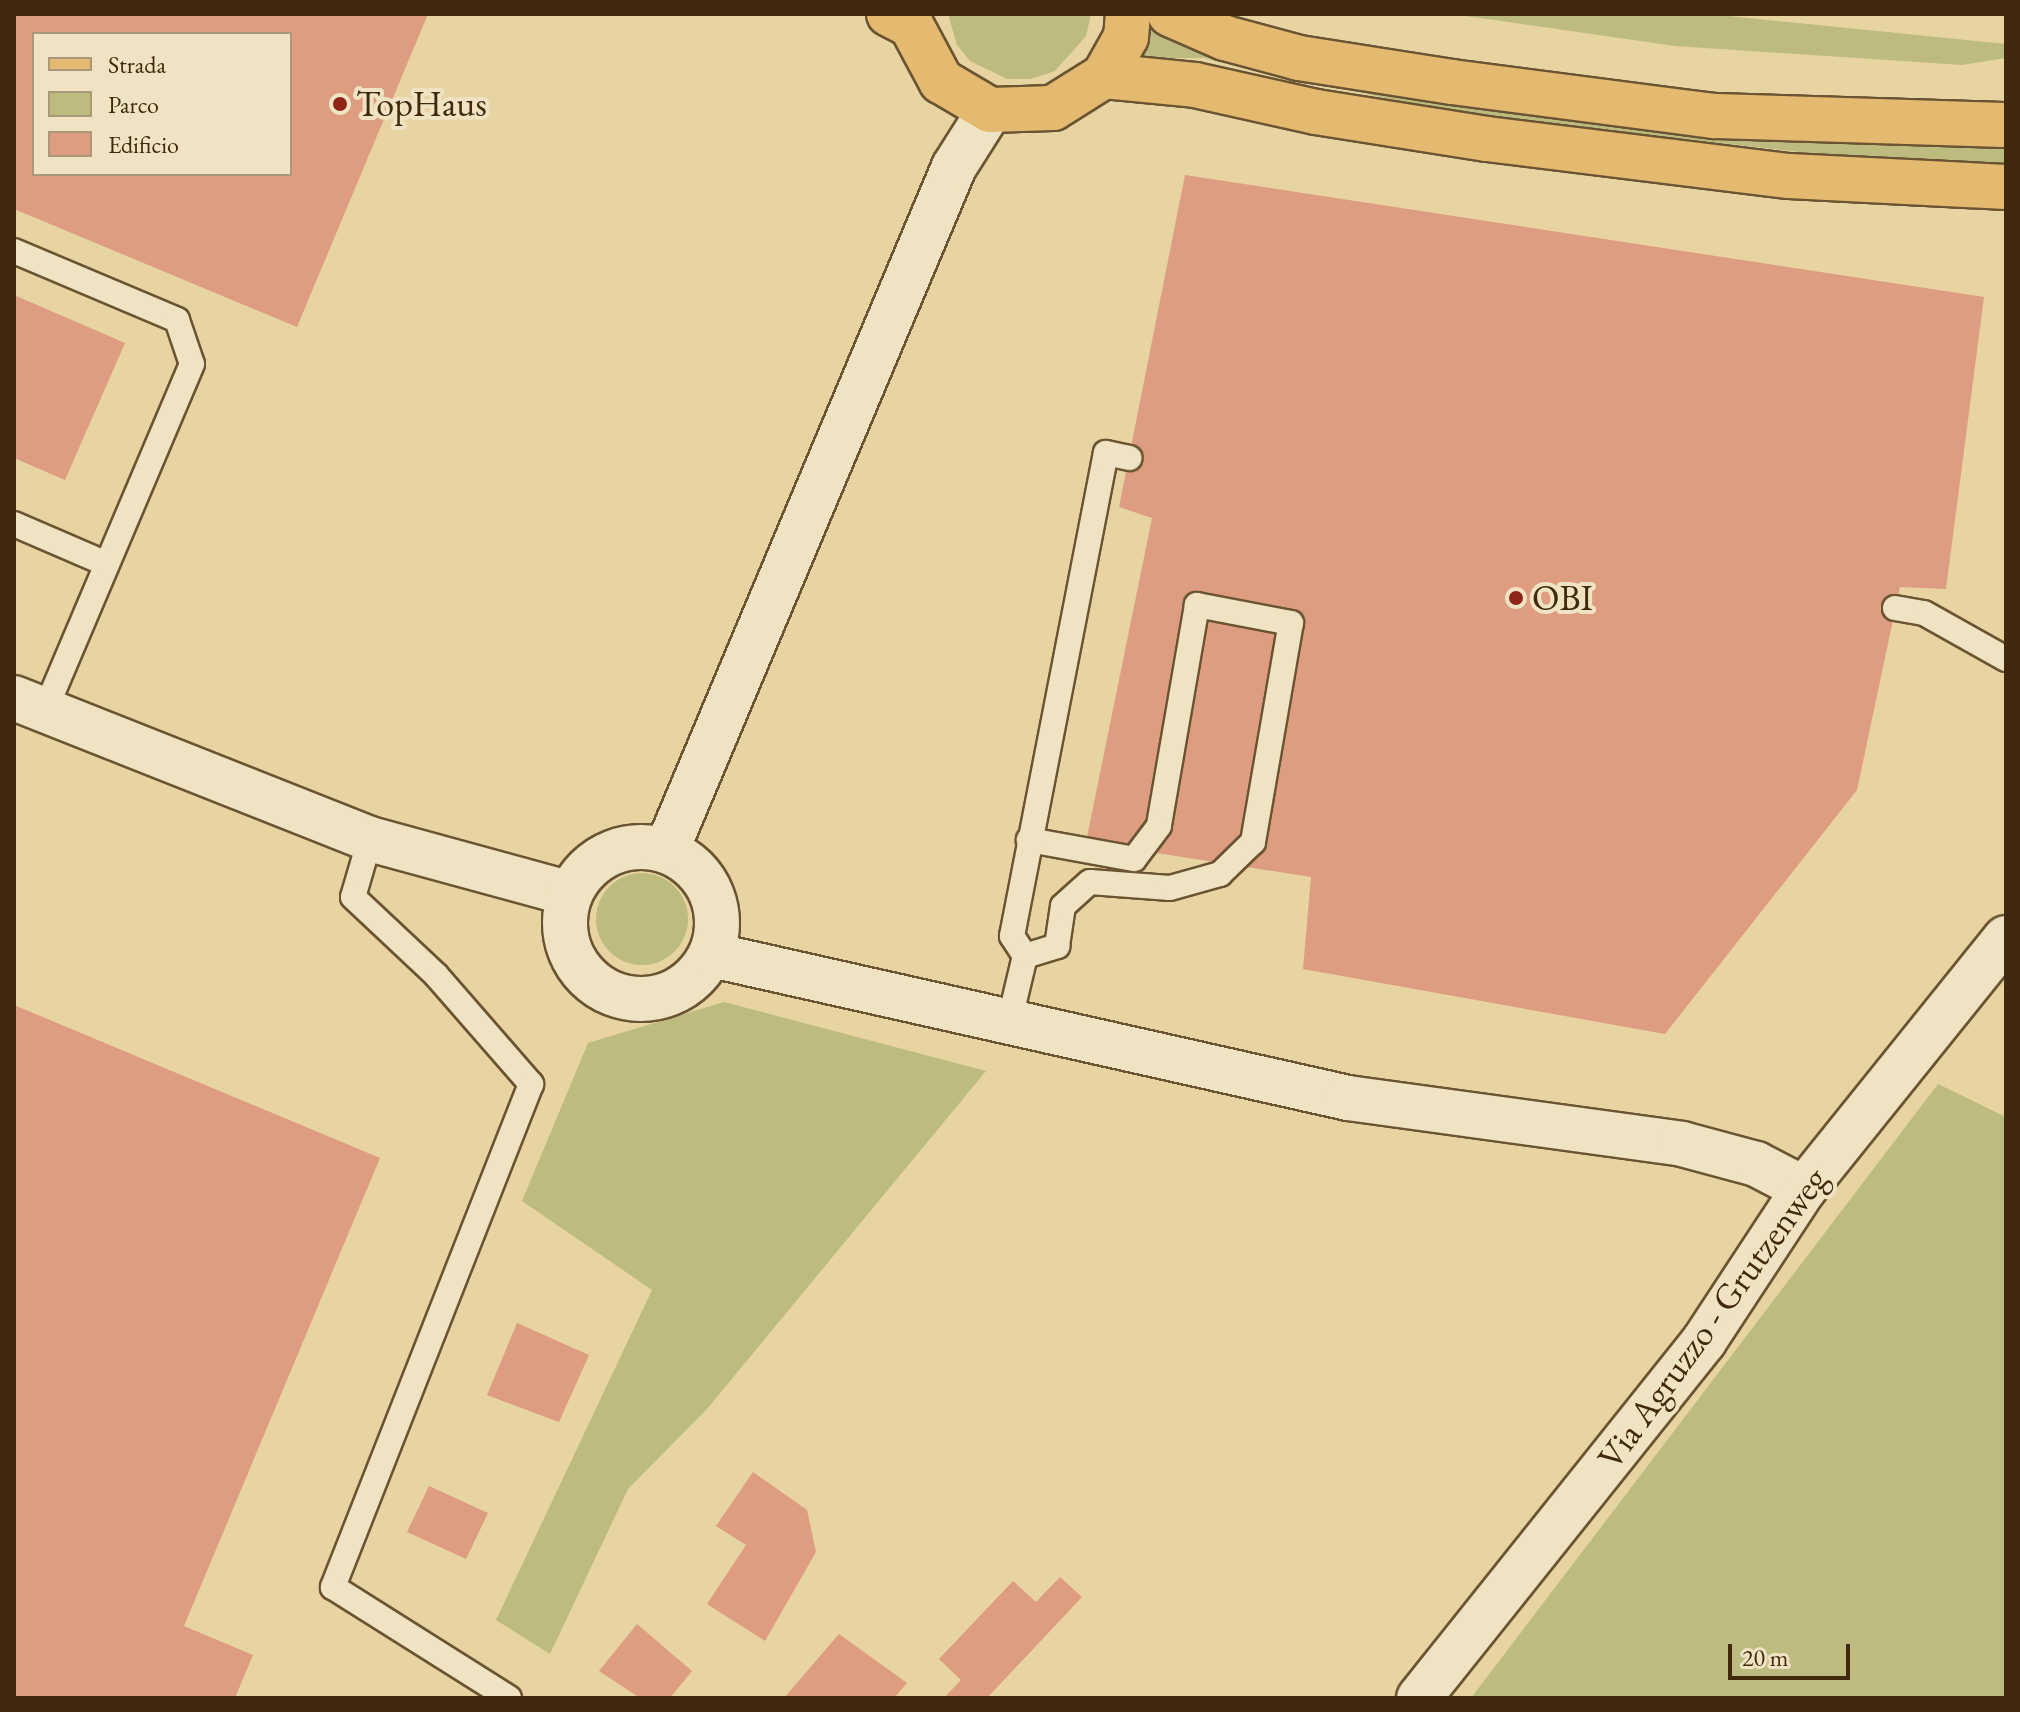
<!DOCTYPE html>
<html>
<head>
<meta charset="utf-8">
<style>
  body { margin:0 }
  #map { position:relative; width:2020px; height:1712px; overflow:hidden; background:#e7d4a2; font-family:"EB Garamond",serif }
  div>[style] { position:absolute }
  .green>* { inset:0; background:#bdbb80 }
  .round { border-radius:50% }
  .building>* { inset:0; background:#de9c80 }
  .roads { filter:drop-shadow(2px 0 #6a5432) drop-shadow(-2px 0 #6a5432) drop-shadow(0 2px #6a5432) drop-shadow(0 -2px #6a5432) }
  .lane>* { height:24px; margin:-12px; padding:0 12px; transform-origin:12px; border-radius:12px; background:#efe3c3 }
  .street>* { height:44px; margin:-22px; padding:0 22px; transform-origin:22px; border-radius:22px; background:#efe3c3 }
  .street>.ring { margin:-22px; padding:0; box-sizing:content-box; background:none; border:44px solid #efe3c3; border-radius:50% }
  .primary>* { height:44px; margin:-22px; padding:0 22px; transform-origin:22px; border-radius:22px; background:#e4ba71 }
  .dots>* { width:22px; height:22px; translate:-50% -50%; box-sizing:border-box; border:4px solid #efe3c3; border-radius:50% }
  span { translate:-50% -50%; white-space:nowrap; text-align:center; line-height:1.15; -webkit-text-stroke:8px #efe3c3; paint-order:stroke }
  .poi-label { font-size:36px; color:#40290c }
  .left { translate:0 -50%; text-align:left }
  .street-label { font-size:36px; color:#40290c }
  .frame { position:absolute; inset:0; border:16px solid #40290c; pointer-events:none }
  .legend { position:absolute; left:32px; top:32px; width:260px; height:144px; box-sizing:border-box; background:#efe3c3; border:2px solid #a9997a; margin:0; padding:10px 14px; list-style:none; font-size:24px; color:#40290c }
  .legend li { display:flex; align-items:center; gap:16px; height:40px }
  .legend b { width:40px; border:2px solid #a9997a }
  .scale { position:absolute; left:1728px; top:1644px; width:122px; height:36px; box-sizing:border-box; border:4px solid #40290c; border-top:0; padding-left:10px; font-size:24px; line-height:28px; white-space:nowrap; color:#40290c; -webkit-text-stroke:6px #efe3c3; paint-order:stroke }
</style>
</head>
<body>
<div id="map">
  <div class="green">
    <div style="clip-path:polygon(948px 14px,1091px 14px,1086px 36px,1055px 71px,1031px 79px,1007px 79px,970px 61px,957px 45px)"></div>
    <div style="clip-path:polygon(1452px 14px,1708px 14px,2006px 44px,2006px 58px,1962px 65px,1675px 46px)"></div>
    <div style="clip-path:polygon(1148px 23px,1181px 44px,1212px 52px,1648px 126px,1841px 143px,2006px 149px,2006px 163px,1861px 159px,1448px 112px,1204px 58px,1137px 58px)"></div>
    <div class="round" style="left:596px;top:873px;width:92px;height:92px"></div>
    <div style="clip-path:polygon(724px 1002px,986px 1071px,707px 1409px,628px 1489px,550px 1654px,496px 1620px,652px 1290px,522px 1201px,588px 1043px)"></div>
    <div style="clip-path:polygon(1938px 1084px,2006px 1117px,2006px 1698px,1471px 1698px)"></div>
  </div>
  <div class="building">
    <div style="clip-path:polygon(evenodd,14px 14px,428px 14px,297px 327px,14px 209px,14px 14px,34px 34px,290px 34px,290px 174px,34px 174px,34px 34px)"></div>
    <div style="clip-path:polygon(1185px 175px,1984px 297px,1946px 589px,1900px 587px,1857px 790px,1665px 1034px,1303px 969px,1311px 877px,1086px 842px,1152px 518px,1119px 507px)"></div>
    <div style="clip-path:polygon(14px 295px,125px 343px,65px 480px,14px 458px)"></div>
    <div style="clip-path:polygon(14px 1005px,380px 1158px,184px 1626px,253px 1655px,235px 1698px,14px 1698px)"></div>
    <div style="clip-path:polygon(517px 1323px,589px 1355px,559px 1422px,487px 1395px)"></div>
    <div style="clip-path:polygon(753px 1472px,807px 1510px,816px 1552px,765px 1641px,707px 1604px,746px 1545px,716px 1526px)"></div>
    <div style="clip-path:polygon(429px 1486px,488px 1513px,466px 1559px,407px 1532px)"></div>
    <div style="clip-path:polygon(1060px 1577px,1082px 1597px,987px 1698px,944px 1698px,961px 1680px,939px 1659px,1013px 1581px,1036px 1602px)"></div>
    <div style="clip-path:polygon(637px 1624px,692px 1671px,670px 1698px,640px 1698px,599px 1671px)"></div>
    <div style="clip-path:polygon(839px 1634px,907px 1683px,894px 1698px,784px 1698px)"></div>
  </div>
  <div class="roads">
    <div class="lane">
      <div style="left:14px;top:251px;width:177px;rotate:22.9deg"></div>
      <div style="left:177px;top:320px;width:46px;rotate:71.2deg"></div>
      <div style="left:192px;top:364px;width:378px;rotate:113deg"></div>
      <div style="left:14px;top:524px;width:101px;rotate:23.3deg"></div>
      <div style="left:1895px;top:608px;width:29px;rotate:10deg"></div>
      <div style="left:1924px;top:613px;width:94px;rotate:29.3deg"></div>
      <div style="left:370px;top:839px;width:60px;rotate:106.3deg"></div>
      <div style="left:353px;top:897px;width:114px;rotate:43.2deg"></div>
      <div style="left:436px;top:975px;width:145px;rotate:48.9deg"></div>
      <div style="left:531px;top:1084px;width:541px;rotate:111.49deg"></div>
      <div style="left:333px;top:1587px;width:208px;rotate:32.2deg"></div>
      <div style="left:1025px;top:956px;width:34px;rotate:-17deg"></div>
      <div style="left:1057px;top:946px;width:40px;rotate:-81.5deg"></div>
      <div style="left:1063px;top:906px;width:36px;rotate:-42deg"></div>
      <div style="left:1090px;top:882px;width:80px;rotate:4.3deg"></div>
      <div style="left:1170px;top:888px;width:52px;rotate:-15.6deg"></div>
      <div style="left:1220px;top:874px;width:46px;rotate:-44.1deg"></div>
      <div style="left:1253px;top:842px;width:222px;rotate:-80.2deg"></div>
      <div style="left:1291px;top:623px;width:96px;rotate:-169.2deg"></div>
      <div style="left:1197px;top:605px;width:224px;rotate:99.8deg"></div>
      <div style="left:1159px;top:826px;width:41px;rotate:127.1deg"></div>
      <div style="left:1134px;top:859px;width:107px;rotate:-169.7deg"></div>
      <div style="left:1009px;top:1023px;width:69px;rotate:-76.6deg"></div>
      <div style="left:1025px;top:956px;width:24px;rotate:-123deg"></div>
      <div style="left:1012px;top:936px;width:492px;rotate:-79deg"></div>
      <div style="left:1106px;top:453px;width:24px;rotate:12deg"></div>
    </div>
    <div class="street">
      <div style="left:14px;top:698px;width:383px;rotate:21.6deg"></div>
      <div style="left:370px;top:839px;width:205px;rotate:15.3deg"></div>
      <div class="ring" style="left:565px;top:847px;width:108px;height:108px"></div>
      <div style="left:667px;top:849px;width:740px;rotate:-67.18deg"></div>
      <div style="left:954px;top:167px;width:67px;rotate:-57.7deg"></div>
      <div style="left:712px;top:955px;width:652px;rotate:12.67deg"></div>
      <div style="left:1348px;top:1098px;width:337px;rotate:7.8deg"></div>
      <div style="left:1682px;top:1144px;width:77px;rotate:15.1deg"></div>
      <div style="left:1756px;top:1164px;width:54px;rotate:27.5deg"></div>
      <div style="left:1419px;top:1698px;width:457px;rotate:-51.4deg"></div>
      <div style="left:1704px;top:1341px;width:182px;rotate:-56.7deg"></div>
      <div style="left:1804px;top:1189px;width:322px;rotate:-51.2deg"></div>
    </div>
    <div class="primary">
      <div style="left:889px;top:14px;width:25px;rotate:27deg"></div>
      <div style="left:911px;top:25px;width:64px;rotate:61.8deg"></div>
      <div style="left:941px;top:81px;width:57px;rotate:30.6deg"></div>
      <div style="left:990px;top:110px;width:63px;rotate:-1.8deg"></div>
      <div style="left:1053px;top:108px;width:60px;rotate:-32.1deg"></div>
      <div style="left:1104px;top:76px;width:45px;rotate:-60.6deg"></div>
      <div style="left:1126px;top:37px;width:23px;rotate:-85deg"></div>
      <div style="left:1170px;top:14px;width:60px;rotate:23.6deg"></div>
      <div style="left:1225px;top:38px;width:77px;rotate:15.1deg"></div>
      <div style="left:1299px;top:58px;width:155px;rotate:8.9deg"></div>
      <div style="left:1452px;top:82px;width:265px;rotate:7.4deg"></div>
      <div style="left:1715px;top:116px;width:291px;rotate:1.8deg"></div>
      <div style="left:1104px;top:76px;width:91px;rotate:5.6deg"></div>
      <div style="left:1195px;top:85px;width:124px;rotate:12.6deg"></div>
      <div style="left:1316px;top:112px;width:173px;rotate:9deg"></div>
      <div style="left:1487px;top:139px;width:304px;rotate:7deg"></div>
      <div style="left:1789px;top:176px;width:217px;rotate:2.9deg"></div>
    </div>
  </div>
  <div class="dots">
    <div style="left:340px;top:104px;background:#8f2418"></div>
    <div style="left:1516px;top:598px;background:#8f2418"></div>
  </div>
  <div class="poi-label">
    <span class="left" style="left:356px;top:104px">TopHaus</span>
    <span class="left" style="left:1532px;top:598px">OBI</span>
  </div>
  <div class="street-label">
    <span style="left:1712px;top:1318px;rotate:-54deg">Via Agruzzo - Grutzenweg</span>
  </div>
  <div class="frame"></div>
  <ul class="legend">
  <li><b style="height:10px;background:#e4ba71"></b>Strada</li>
  <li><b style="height:22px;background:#bdbb80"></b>Parco</li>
  <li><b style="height:22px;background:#de9c80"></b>Edificio</li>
  </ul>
  <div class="scale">20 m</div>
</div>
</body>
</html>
